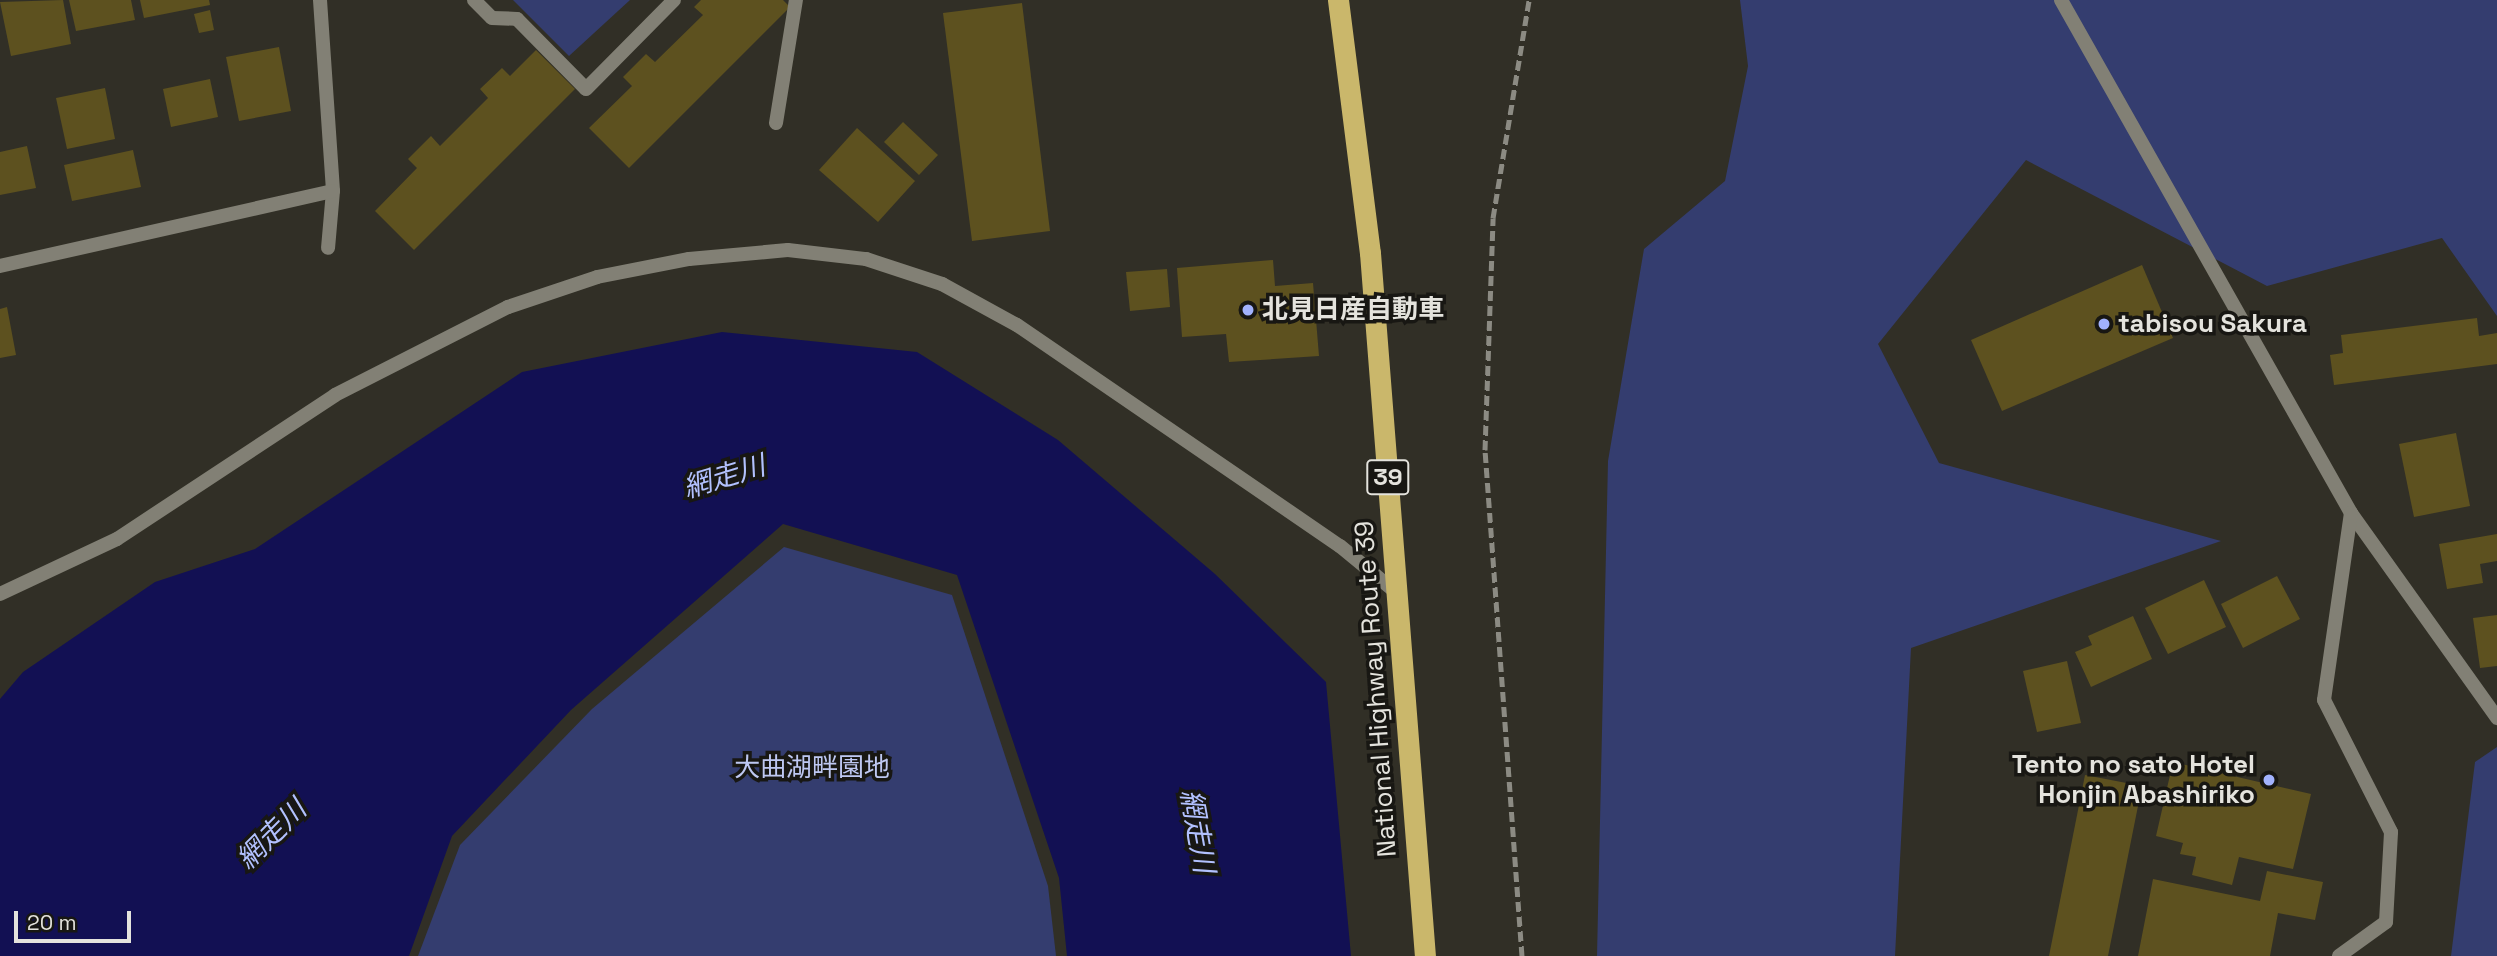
<!DOCTYPE html>
<html>
<head>
<meta charset="utf-8">
<style>
  body { margin:0 }
  #map { position:relative; width:2497px; height:956px; overflow:hidden; background:#312f26; font-family:"Space Grotesk","Noto Sans JP",sans-serif }
  div>[style] { position:absolute }
  .green>* { inset:0; background:#343d6f }
  .water>* { inset:0; background:#121053 }
  .building>* { inset:0; background:#5d511f }
  .street>* { height:14px; margin:-7px; padding:0 7px; transform-origin:7px; border-radius:7px; background:#828075 }
  .highway>* { height:21px; margin:-10.5px; padding:0 10.5px; transform-origin:10.5px; border-radius:10.5px; background:#cab76b }
  .rail>* { height:5px; margin-top:-2.5px; transform-origin:0; background:repeating-linear-gradient(90deg,#8c8b83 0 10px,transparent 0 15px) }
  .dots>* { width:19px; height:19px; translate:-50% -50%; box-sizing:border-box; border:4px solid #181713; border-radius:50% }
  span { translate:-50% -50%; white-space:nowrap; text-align:center; line-height:1.15; -webkit-text-stroke:7px #181713; paint-order:stroke }
  .shield-label span { padding:2px 5px; background:#181713; border:2px solid; border-radius:5px; -webkit-text-stroke-width:0 }
  .shield-label { font-size:24px; color:#e4e3dd; font-weight:700 }
  .poi-label { font-size:26px; color:#e4e3dd; font-weight:700 }
  .left { translate:0 -50%; text-align:left }
  .right { translate:-100% -50%; text-align:right }
  .street-label { font-size:26px; color:#e4e3dd }
  .park-label { font-size:26px; color:#bec8f2 }
  .water-label { font-size:28px; color:#b2c1fe; font-style:italic }
  .scale { position:absolute; left:14px; top:911px; width:117px; height:32px; box-sizing:border-box; border:4px solid #e4e3dd; border-top:0; padding-left:9px; font-size:21px; line-height:24px; white-space:nowrap; color:#e4e3dd; -webkit-text-stroke:5px #181713; paint-order:stroke }
</style>
</head>
<body>
<div id="map">
  <div class="green">
    <div style="clip-path:polygon(513px 0,630px 0,569px 56px)"></div>
    <div style="clip-path:polygon(1740px 0,2497px 0,2497px 316px,2442px 238px,2267px 286px,2026px 160px,1878px 344px,1939px 463px,2221px 541px,1911px 648px,1895px 956px,1597px 956px,1608px 461px,1644px 249px,1725px 181px,1748px 66px)"></div>
    <div style="clip-path:polygon(784px 547px,952px 595px,1048px 886px,1056px 956px,418px 956px,460px 845px,592px 709px)"></div>
    <div style="clip-path:polygon(2497px 747px,2497px 956px,2451px 956px,2475px 762px)"></div>
  </div>
  <div class="water">
    <div style="clip-path:polygon(722px 332px,917px 352px,1058px 440px,1215px 574px,1326px 682px,1351px 956px,1067px 956px,1059px 878px,957px 575px,783px 524px,571px 710px,452px 836px,409px 956px,0 956px,0 699px,23px 672px,155px 582px,255px 549px,522px 372px)"></div>
  </div>
  <div class="building">
    <div style="clip-path:polygon(63px 0,71px 44px,11px 56px,0 2px)"></div>
    <div style="clip-path:polygon(69px 0,131px 0,135px 20px,76px 31px)"></div>
    <div style="clip-path:polygon(140px 0,209px 0,210px 5px,144px 18px)"></div>
    <div style="clip-path:polygon(701px 0,783px 0,790px 7px,629px 168px,589px 128px,632px 86px,623px 77px,646px 54px,655px 62px,703px 15px,694px 7px)"></div>
    <div style="clip-path:polygon(1022px 3px,1050px 231px,972px 241px,943px 13px)"></div>
    <div style="clip-path:polygon(210px 10px,214px 30px,199px 33px,194px 14px)"></div>
    <div style="clip-path:polygon(279px 47px,291px 111px,239px 121px,226px 57px)"></div>
    <div style="clip-path:polygon(536px 50px,575px 89px,414px 250px,375px 211px,417px 168px,408px 159px,431px 136px,440px 146px,488px 98px,480px 89px,502px 68px,510px 76px)"></div>
    <div style="clip-path:polygon(210px 79px,218px 117px,171px 127px,163px 89px)"></div>
    <div style="clip-path:polygon(105px 88px,115px 139px,67px 149px,56px 98px)"></div>
    <div style="clip-path:polygon(903px 122px,938px 155px,919px 175px,884px 142px)"></div>
    <div style="clip-path:polygon(857px 128px,915px 181px,878px 222px,819px 170px)"></div>
    <div style="clip-path:polygon(27px 146px,36px 188px,0 195px,0 152px)"></div>
    <div style="clip-path:polygon(133px 150px,141px 187px,72px 201px,64px 165px)"></div>
    <div style="clip-path:polygon(1273px 260px,1275px 286px,1313px 283px,1319px 356px,1229px 362px,1226px 334px,1182px 337px,1177px 268px)"></div>
    <div style="clip-path:polygon(2142px 265px,2173px 338px,2002px 411px,1971px 340px)"></div>
    <div style="clip-path:polygon(1167px 269px,1170px 307px,1130px 311px,1126px 272px)"></div>
    <div style="clip-path:polygon(7px 307px,16px 355px,0 358px,0 309px)"></div>
    <div style="clip-path:polygon(2477px 318px,2479px 336px,2497px 333px,2497px 364px,2334px 385px,2330px 355px,2343px 353px,2341px 335px)"></div>
    <div style="clip-path:polygon(2456px 433px,2470px 506px,2414px 517px,2399px 444px)"></div>
    <div style="clip-path:polygon(2497px 534px,2497px 561px,2480px 564px,2483px 583px,2447px 589px,2439px 544px)"></div>
    <div style="clip-path:polygon(2277px 576px,2300px 619px,2243px 648px,2221px 604px)"></div>
    <div style="clip-path:polygon(2204px 580px,2226px 627px,2168px 654px,2145px 608px)"></div>
    <div style="clip-path:polygon(2497px 615px,2497px 666px,2480px 668px,2473px 618px)"></div>
    <div style="clip-path:polygon(2133px 616px,2152px 659px,2091px 687px,2075px 652px,2092px 645px,2088px 636px)"></div>
    <div style="clip-path:polygon(2067px 661px,2081px 723px,2037px 732px,2023px 671px)"></div>
    <div style="clip-path:polygon(2173px 762px,2311px 794px,2293px 869px,2239px 857px,2232px 885px,2192px 875px,2196px 857px,2180px 854px,2183px 843px,2156px 836px)"></div>
    <div style="clip-path:polygon(2085px 775px,2142px 786px,2108px 956px,2049px 956px)"></div>
    <div style="clip-path:polygon(2267px 871px,2323px 882px,2315px 920px,2278px 913px,2270px 956px,2138px 956px,2153px 879px,2260px 901px)"></div>
  </div>
  <div class="street">
    <div style="left:320px;top:0;width:191px;rotate:86.1deg"></div>
    <div style="left:333px;top:191px;width:57px;rotate:95deg"></div>
    <div style="left:474px;top:0;width:25px;rotate:45deg"></div>
    <div style="left:492px;top:18px;width:25px;rotate:2deg"></div>
    <div style="left:517px;top:19px;width:98px;rotate:45.4deg"></div>
    <div style="left:586px;top:89px;width:125px;rotate:-45.3deg"></div>
    <div style="left:2061px;top:0;width:589px;rotate:60.52deg"></div>
    <div style="left:2351px;top:513px;width:252px;rotate:54.5deg"></div>
    <div style="left:776px;top:123px;width:125px;rotate:-80.8deg"></div>
    <div style="left:0;top:266px;width:341px;rotate:-12.7deg"></div>
    <div style="left:0;top:594px;width:129px;rotate:-25.2deg"></div>
    <div style="left:117px;top:539px;width:261px;rotate:-33.4deg"></div>
    <div style="left:335px;top:395px;width:194px;rotate:-27deg"></div>
    <div style="left:508px;top:307px;width:94px;rotate:-18.6deg"></div>
    <div style="left:597px;top:277px;width:94px;rotate:-11.1deg"></div>
    <div style="left:689px;top:259px;width:99px;rotate:-5.2deg"></div>
    <div style="left:788px;top:250px;width:79px;rotate:6.6deg"></div>
    <div style="left:866px;top:259px;width:80px;rotate:18.2deg"></div>
    <div style="left:942px;top:284px;width:85px;rotate:28.7deg"></div>
    <div style="left:1017px;top:325px;width:391px;rotate:34.4deg"></div>
    <div style="left:1340px;top:546px;width:74px;rotate:39.5deg"></div>
    <div style="left:2339px;top:956px;width:58px;rotate:-35.9deg"></div>
    <div style="left:2386px;top:922px;width:90px;rotate:-86.8deg"></div>
    <div style="left:2391px;top:832px;width:148px;rotate:-116.9deg"></div>
    <div style="left:2324px;top:700px;width:189px;rotate:-81.8deg"></div>
  </div>
  <div class="highway">
    <div style="left:1338px;top:0;width:255px;rotate:82.8deg"></div>
    <div style="left:1370px;top:253px;width:705px;rotate:85.53deg"></div>
  </div>
  <div class="rail">
    <div style="left:1522px;top:956px;width:507px;rotate:-94.18deg"></div>
    <div style="left:1485px;top:450px;width:232px;rotate:-88deg"></div>
    <div style="left:1493px;top:218px;width:221px;rotate:-80.6deg"></div>
  </div>
  <div class="dots">
    <div style="left:1248px;top:310px;background:#a2b2fd"></div>
    <div style="left:2104px;top:324px;background:#a2b2fd"></div>
    <div style="left:2269px;top:780px;background:#a2b2fd"></div>
  </div>
  <div class="shield-label">
    <span style="left:1388px;top:477px">39</span>
  </div>
  <div class="poi-label">
    <span class="left" style="left:1262px;top:310px">北見日産自動車</span>
    <span class="left" style="left:2118px;top:324px">tabisou Sakura</span>
    <span class="right" style="left:2255px;top:780px">Tento no sato Hotel<br>Honjin Abashiriko</span>
  </div>
  <div class="street-label">
    <span style="left:1376px;top:689px;rotate:-94deg">National Highway Route 39</span>
  </div>
  <div class="park-label">
    <span style="left:812px;top:768px">大曲湖畔園地</span>
  </div>
  <div class="water-label">
    <span style="left:724px;top:476px;rotate:-17deg">網走川</span>
    <span style="left:1198px;top:831px;rotate:80deg">網走川</span>
    <span style="left:271px;top:834px;rotate:-45deg">網走川</span>
  </div>
  <div class="scale">20 m</div>
</div>
</body>
</html>
